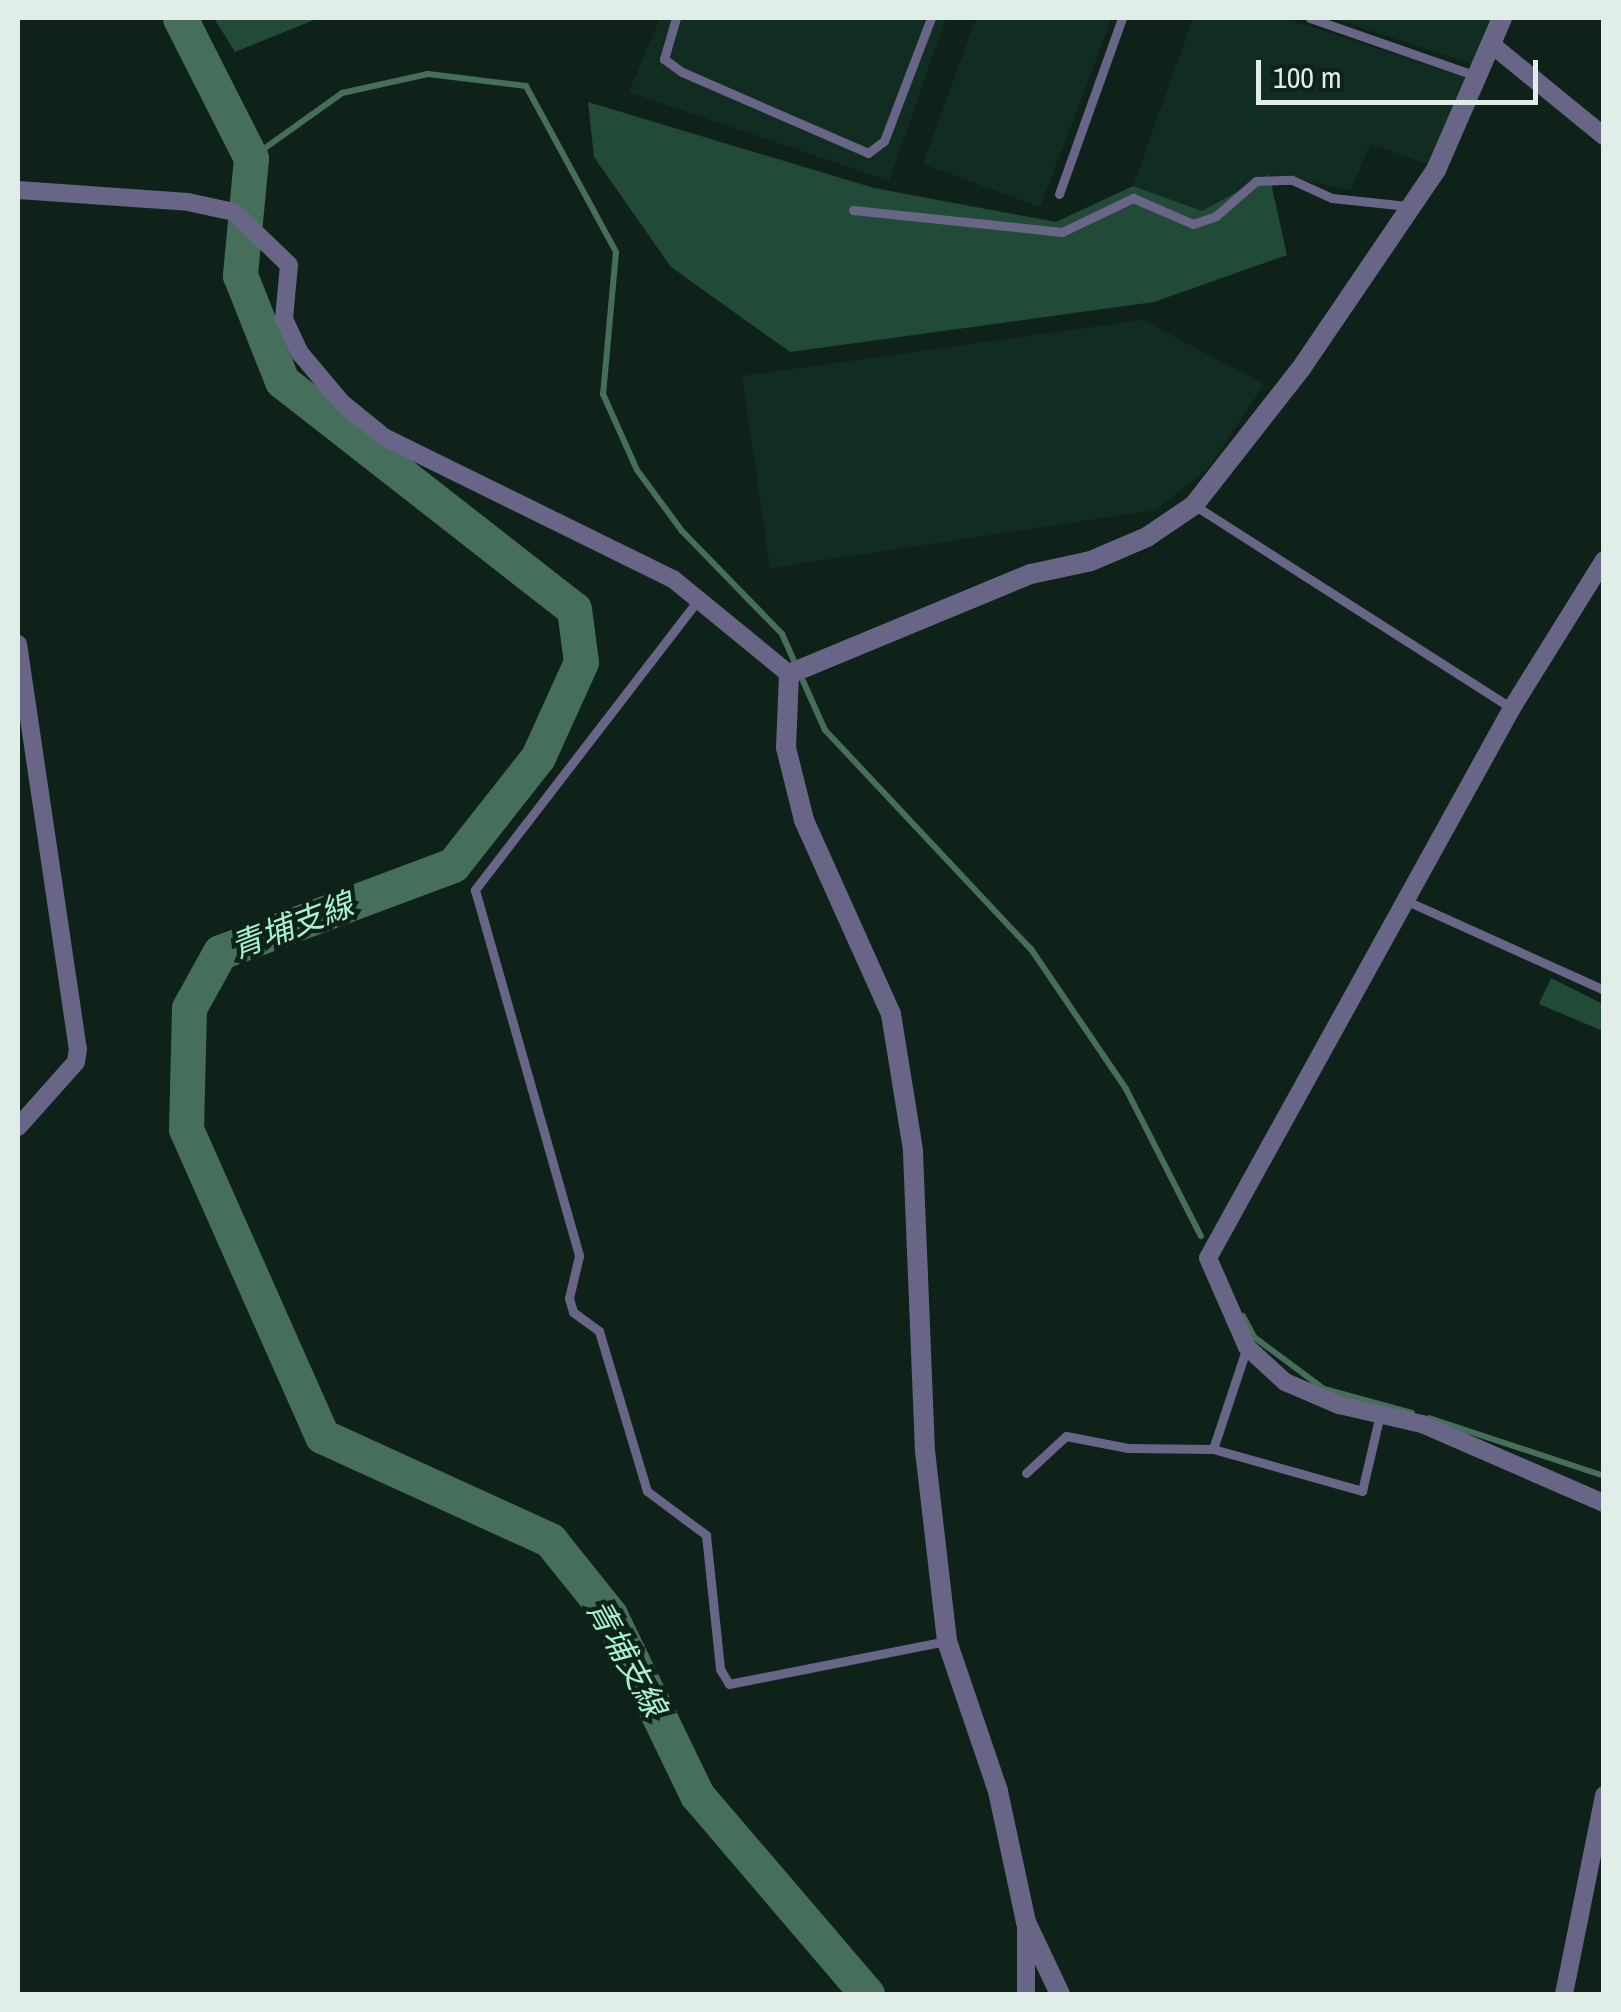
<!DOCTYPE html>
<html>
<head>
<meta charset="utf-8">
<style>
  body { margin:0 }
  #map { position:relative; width:1621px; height:2012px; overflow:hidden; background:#0e2219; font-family:"Archivo Narrow","Noto Sans TC",sans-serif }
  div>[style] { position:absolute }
  .built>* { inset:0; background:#112d21 }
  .green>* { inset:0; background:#224a38 }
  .stream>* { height:6px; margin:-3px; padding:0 3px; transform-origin:3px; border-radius:3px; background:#456f5b }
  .river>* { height:35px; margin:-17.5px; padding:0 17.5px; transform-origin:17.5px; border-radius:17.5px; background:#456f5b }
  .service>* { height:9px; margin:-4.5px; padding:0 4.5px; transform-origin:4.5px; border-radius:4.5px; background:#686587 }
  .minor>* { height:18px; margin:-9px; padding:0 9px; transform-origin:9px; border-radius:9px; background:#686587 }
  .tertiary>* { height:20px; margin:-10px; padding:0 10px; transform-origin:10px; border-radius:10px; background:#686587 }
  span { translate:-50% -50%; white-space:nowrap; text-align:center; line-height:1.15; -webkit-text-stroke:9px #0e2219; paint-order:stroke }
  .water-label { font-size:32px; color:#a8f1cd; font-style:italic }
  .frame { position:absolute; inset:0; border:20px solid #e1eee7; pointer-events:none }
  .scale { position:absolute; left:1256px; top:60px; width:282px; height:45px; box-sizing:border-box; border:5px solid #e1eee7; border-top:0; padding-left:12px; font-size:30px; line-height:35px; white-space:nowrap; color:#e1eee7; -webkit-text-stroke:8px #0e2219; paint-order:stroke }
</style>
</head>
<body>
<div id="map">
  <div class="built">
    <div style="clip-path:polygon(660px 18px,946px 18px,889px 181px,629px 92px)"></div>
    <div style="clip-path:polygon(976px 18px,1112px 18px,1040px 207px,923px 164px)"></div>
    <div style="clip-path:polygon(1193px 18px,1285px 18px,1469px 79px,1430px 165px,1370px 144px,1351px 190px,1269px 174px,1202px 211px,1133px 186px)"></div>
    <div style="clip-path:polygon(1331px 18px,1494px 18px,1473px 64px)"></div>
    <div style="clip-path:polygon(1143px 320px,1264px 384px,1209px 467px,1156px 510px,770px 568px,742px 376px)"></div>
  </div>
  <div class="green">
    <div style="clip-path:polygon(214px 18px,319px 18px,235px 52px)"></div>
    <div style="clip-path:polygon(588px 102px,874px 188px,1056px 222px,1133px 186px,1202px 211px,1269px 174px,1287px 255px,1154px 302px,790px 352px,671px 267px,594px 157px)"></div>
    <div style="clip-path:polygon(1551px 978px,1603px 1004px,1603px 1031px,1539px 1004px)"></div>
  </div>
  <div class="stream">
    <div style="left:251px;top:158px;width:112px;rotate:-35.5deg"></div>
    <div style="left:342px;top:93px;width:88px;rotate:-12.5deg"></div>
    <div style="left:428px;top:74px;width:99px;rotate:7deg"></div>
    <div style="left:526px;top:86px;width:189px;rotate:61.5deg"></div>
    <div style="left:616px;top:252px;width:143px;rotate:95.2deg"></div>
    <div style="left:603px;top:394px;width:83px;rotate:65.9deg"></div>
    <div style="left:637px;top:470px;width:76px;rotate:53.6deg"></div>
    <div style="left:682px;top:531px;width:144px;rotate:45.8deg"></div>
    <div style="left:782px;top:634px;width:105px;rotate:65.9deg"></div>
    <div style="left:825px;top:730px;width:301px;rotate:46.8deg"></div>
    <div style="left:1031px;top:949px;width:169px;rotate:55.8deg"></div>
    <div style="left:1126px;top:1089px;width:165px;rotate:63deg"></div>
    <div style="left:1243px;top:1316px;width:24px;rotate:62deg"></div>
    <div style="left:1254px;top:1337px;width:87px;rotate:36.6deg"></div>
    <div style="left:1324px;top:1389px;width:91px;rotate:15.3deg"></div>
    <div style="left:1429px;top:1418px;width:184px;rotate:18.3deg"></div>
  </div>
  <div class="river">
    <div style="left:180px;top:18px;width:157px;rotate:63.1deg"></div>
    <div style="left:251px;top:158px;width:118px;rotate:95.4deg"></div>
    <div style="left:240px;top:275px;width:114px;rotate:68.4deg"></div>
    <div style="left:282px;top:381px;width:370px;rotate:38deg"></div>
    <div style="left:574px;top:609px;width:53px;rotate:82.5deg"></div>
    <div style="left:581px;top:662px;width:104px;rotate:114.4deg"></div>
    <div style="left:538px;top:757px;width:137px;rotate:128.2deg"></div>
    <div style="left:453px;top:865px;width:249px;rotate:159.5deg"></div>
    <div style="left:220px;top:952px;width:64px;rotate:119deg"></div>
    <div style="left:189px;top:1008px;width:121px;rotate:91.4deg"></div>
    <div style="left:186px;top:1129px;width:336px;rotate:66.1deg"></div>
    <div style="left:322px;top:1436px;width:251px;rotate:24.5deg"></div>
    <div style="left:550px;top:1540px;width:96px;rotate:51.3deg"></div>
    <div style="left:610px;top:1615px;width:200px;rotate:64.2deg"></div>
    <div style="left:697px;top:1795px;width:262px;rotate:49.5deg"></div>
  </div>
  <div class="service">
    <div style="left:676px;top:18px;width:43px;rotate:106.3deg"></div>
    <div style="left:664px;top:59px;width:22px;rotate:36deg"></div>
    <div style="left:682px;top:72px;width:203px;rotate:23.5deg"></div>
    <div style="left:868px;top:153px;width:20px;rotate:-37deg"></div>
    <div style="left:884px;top:141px;width:132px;rotate:-69.1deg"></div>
    <div style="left:1310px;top:18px;width:177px;rotate:19.2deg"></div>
    <div style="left:1059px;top:194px;width:187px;rotate:-70.3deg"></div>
    <div style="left:853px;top:210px;width:210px;rotate:6deg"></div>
    <div style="left:1062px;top:232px;width:79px;rotate:-25.6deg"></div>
    <div style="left:1133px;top:198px;width:65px;rotate:23.4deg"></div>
    <div style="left:1193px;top:224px;width:24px;rotate:-19deg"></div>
    <div style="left:1216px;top:216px;width:53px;rotate:-41.2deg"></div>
    <div style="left:1256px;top:181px;width:36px;rotate:-2deg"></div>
    <div style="left:1292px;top:180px;width:44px;rotate:24.2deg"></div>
    <div style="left:1332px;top:198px;width:76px;rotate:6deg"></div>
    <div style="left:1194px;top:505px;width:377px;rotate:32.6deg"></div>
    <div style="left:698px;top:600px;width:366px;rotate:127.6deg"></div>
    <div style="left:475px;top:890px;width:380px;rotate:74.1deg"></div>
    <div style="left:579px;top:1256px;width:43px;rotate:103.4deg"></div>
    <div style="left:569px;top:1298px;width:15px;rotate:74deg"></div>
    <div style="left:573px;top:1312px;width:32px;rotate:36deg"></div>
    <div style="left:599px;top:1331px;width:167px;rotate:73.3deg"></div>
    <div style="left:647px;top:1491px;width:74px;rotate:36.7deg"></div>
    <div style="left:706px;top:1535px;width:135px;rotate:84deg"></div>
    <div style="left:720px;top:1669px;width:17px;rotate:59deg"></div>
    <div style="left:729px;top:1684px;width:222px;rotate:-11.2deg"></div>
    <div style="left:1407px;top:901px;width:216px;rotate:24.3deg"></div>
    <div style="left:1213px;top:1449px;width:108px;rotate:-71.6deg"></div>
    <div style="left:1026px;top:1473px;width:54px;rotate:-42.8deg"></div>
    <div style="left:1066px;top:1436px;width:63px;rotate:11deg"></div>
    <div style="left:1128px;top:1448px;width:85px;rotate:0.7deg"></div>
    <div style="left:1213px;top:1449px;width:155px;rotate:15.7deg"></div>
    <div style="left:1362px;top:1491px;width:79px;rotate:-76.8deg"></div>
  </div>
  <div class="minor">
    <div style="left:1491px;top:44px;width:146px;rotate:39.2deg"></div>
    <div style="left:18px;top:190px;width:170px;rotate:4deg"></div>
    <div style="left:188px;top:202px;width:47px;rotate:12.3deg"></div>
    <div style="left:234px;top:212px;width:76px;rotate:43.9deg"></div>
    <div style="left:289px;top:265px;width:54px;rotate:95.3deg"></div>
    <div style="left:284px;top:319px;width:38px;rotate:65deg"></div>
    <div style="left:300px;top:353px;width:65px;rotate:50deg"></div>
    <div style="left:342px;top:403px;width:54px;rotate:39deg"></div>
    <div style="left:384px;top:437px;width:322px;rotate:26.2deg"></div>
    <div style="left:673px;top:579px;width:150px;rotate:39.3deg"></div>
    <div style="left:1604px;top:560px;width:174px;rotate:121.9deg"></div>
    <div style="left:1512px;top:708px;width:628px;rotate:118.93deg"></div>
    <div style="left:1208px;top:1258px;width:97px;rotate:66.3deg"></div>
    <div style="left:1247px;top:1347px;width:52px;rotate:42.6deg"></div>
    <div style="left:1285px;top:1382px;width:59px;rotate:23.1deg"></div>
    <div style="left:1339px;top:1405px;width:85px;rotate:12.9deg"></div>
    <div style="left:1422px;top:1424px;width:198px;rotate:23.5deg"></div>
    <div style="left:18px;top:644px;width:409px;rotate:81.6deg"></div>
    <div style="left:78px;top:1049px;width:13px;rotate:99deg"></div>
    <div style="left:76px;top:1062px;width:87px;rotate:131.7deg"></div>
    <div style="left:1026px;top:1994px;width:72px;rotate:-90deg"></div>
    <div style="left:1564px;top:1994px;width:203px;rotate:-78.6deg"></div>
  </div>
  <div class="tertiary">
    <div style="left:1060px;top:1994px;width:80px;rotate:-115.3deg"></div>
    <div style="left:1026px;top:1922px;width:134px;rotate:-102.1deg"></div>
    <div style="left:998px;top:1791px;width:158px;rotate:-108.8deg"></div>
    <div style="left:947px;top:1641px;width:191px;rotate:-96.6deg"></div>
    <div style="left:925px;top:1451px;width:301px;rotate:-92.3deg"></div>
    <div style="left:913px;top:1150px;width:138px;rotate:-99.2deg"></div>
    <div style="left:891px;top:1014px;width:213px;rotate:-114.2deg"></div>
    <div style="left:804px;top:820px;width:74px;rotate:-104deg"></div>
    <div style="left:786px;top:748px;width:74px;rotate:-87.7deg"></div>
    <div style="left:789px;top:674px;width:262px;rotate:-22.5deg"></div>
    <div style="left:1031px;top:574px;width:61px;rotate:-12.2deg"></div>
    <div style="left:1091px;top:561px;width:61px;rotate:-23.2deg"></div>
    <div style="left:1147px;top:537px;width:57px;rotate:-34.2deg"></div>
    <div style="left:1194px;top:505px;width:172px;rotate:-51.9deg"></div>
    <div style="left:1300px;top:370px;width:242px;rotate:-55.8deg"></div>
    <div style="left:1436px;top:170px;width:166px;rotate:-66.5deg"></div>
  </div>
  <div class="water-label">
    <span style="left:292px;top:926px;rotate:-21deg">青埔支線</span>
    <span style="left:626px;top:1658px;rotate:61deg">青埔支線</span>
  </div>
  <div class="frame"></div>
  <div class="scale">100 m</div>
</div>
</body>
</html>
